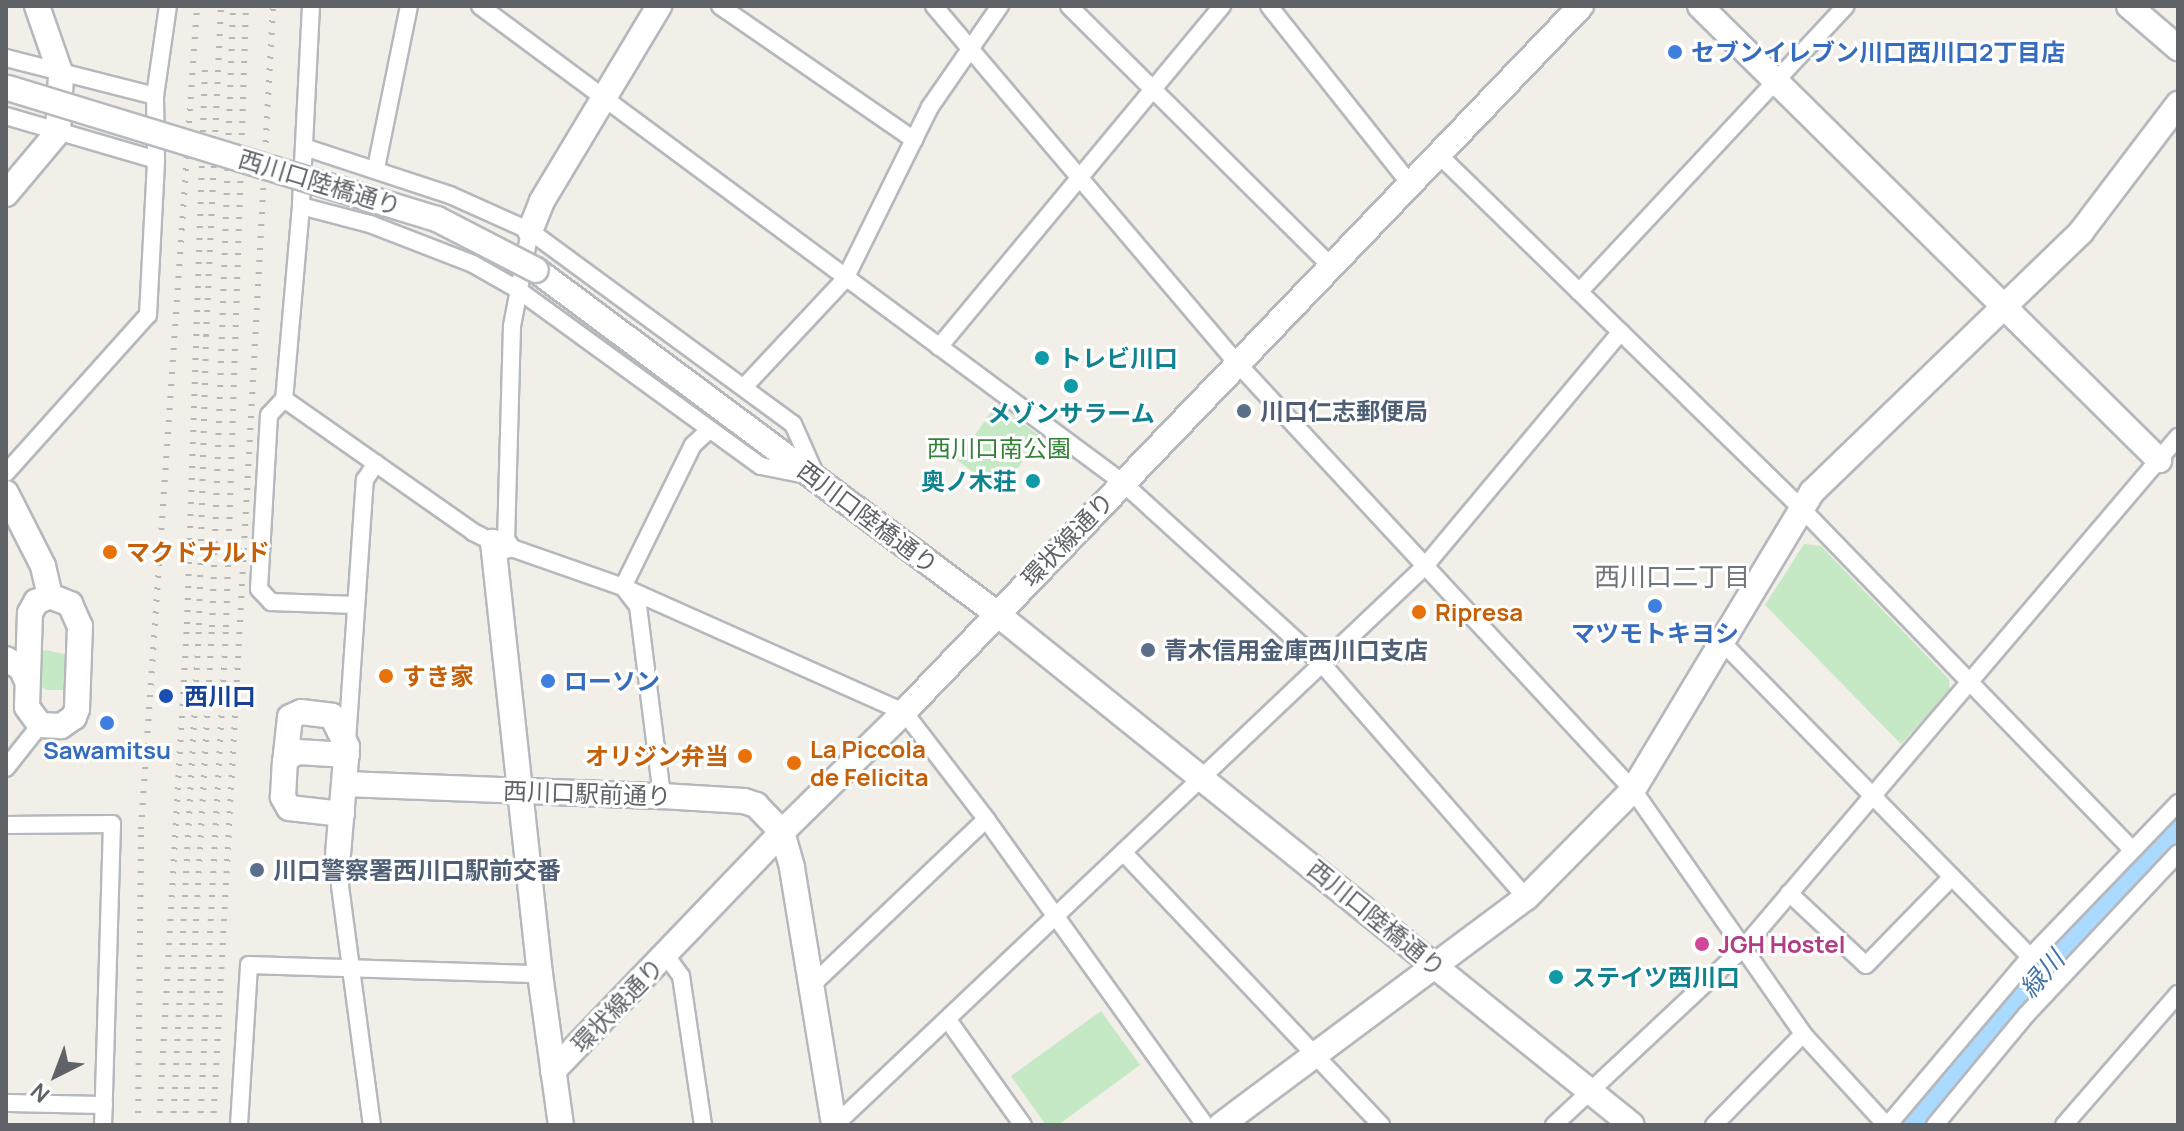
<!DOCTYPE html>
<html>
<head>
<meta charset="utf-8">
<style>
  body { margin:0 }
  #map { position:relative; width:2184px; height:1131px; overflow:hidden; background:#f1efe8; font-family:Manrope,"Noto Sans JP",sans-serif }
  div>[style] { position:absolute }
  .green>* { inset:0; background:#c5e8c5 }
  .river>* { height:38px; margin:-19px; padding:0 19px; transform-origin:19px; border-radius:19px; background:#aadaff }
  .roads { filter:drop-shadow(2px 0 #b5b8bc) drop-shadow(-2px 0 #b5b8bc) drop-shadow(0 2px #b5b8bc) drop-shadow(0 -2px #b5b8bc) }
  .street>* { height:16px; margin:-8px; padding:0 8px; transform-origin:8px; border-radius:8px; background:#fff }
  .secondary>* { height:24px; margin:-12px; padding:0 12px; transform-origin:12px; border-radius:12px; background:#fff }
  .rail>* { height:6px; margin-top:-3px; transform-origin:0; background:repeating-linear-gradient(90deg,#b6b7b8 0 2px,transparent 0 12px) }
  .bridges { filter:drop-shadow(2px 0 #b6babf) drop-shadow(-2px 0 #b6babf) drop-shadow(0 2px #b6babf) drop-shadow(0 -2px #b6babf) }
  .secondary-bridge>* { height:24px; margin:-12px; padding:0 12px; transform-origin:12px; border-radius:12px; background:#fff }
  .dots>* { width:22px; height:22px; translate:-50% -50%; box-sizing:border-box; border:4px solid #fff; border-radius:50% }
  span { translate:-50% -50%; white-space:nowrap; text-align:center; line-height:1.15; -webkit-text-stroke:6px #fff; paint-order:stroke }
  .shop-label { font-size:24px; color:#366cbe; font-weight:700 }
  .left { translate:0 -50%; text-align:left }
  .street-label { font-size:24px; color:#5f6368 }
  .culture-label { font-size:24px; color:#0d838f; font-weight:700 }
  .right { translate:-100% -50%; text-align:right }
  .service-label { font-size:24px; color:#4e5e75; font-weight:700 }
  .park-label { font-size:24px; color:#348238 }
  .food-label { font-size:24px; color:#c56008; font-weight:700 }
  .transit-label { font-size:24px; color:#164399; font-weight:700 }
  .hotel-label { font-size:24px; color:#b23c85; font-weight:700 }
  .neighbourhood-label { font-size:26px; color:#70757a }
  .water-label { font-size:26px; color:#4174aa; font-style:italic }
  .frame { position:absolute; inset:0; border:8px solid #5f6368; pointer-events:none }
  .north { position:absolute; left:16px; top:1035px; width:80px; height:80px; -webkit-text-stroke:6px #fff; paint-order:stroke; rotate:222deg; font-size:22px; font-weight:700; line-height:32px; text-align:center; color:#5f6368 }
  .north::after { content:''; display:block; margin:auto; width:28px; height:36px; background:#5f6368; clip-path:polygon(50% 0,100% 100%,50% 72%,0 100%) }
</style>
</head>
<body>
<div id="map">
  <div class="green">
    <div style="clip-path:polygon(997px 404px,1041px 437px,1000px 492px,957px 460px)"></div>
    <div style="clip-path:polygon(1804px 544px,1821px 546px,1949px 679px,1950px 690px,1901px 744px,1765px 605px)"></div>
    <div style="clip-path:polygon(45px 650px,69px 655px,67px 690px,46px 690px,41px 686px,40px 654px)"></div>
    <div style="clip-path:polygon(1101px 1011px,1140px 1065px,1058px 1125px,1046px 1125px,1011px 1076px)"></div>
  </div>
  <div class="river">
    <div style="left:1913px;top:1125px;width:230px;rotate:-49.6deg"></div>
    <div style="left:2062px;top:950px;width:167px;rotate:-46deg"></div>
  </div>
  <div class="roads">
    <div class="street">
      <div style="left:311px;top:6px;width:200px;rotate:92.9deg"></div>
      <div style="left:301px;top:206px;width:194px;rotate:95deg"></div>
      <div style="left:284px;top:399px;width:231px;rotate:35.1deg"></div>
      <div style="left:473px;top:532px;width:22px;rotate:27deg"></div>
      <div style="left:480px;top:6px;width:799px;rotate:36.55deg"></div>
      <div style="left:1122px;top:482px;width:272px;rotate:42.3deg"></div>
      <div style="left:1323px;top:665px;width:309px;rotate:48.9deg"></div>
      <div style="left:720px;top:6px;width:236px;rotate:34.6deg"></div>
      <div style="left:934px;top:6px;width:468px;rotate:49.7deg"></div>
      <div style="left:1237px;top:363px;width:582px;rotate:47.16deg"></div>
      <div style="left:1633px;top:790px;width:297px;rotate:55.1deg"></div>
      <div style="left:1803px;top:1034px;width:123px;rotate:47.6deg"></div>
      <div style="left:1069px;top:6px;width:369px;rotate:44.8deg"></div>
      <div style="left:1269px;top:6px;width:227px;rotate:51.6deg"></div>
      <div style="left:6px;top:58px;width:154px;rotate:14.3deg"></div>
      <div style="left:6px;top:116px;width:156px;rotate:16.3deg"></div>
      <div style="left:304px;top:147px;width:154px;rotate:18.2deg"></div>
      <div style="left:450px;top:195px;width:88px;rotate:24.2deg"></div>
      <div style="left:530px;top:231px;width:326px;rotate:36.3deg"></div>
      <div style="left:793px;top:424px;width:57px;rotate:66.1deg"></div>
      <div style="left:1439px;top:155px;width:507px;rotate:44.28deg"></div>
      <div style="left:1802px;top:509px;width:474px;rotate:45.9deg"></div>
      <div style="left:376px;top:168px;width:165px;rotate:-78.5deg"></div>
      <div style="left:301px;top:206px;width:71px;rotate:14.6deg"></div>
      <div style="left:370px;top:224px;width:110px;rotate:21.2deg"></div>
      <div style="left:473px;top:264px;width:51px;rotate:29.6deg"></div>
      <div style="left:517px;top:289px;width:301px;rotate:36deg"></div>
      <div style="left:761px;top:466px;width:46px;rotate:11.3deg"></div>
      <div style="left:530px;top:231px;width:97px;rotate:100.7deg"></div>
      <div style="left:512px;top:326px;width:220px;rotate:91.6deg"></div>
      <div style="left:506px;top:546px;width:124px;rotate:19.3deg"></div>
      <div style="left:623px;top:587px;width:308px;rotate:24deg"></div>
      <div style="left:904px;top:712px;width:135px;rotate:52.5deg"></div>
      <div style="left:986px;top:819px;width:376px;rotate:54.4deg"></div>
      <div style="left:1579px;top:292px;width:391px;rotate:-47deg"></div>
      <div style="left:939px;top:347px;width:443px;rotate:-50.3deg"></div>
      <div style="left:744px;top:387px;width:148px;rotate:-46.9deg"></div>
      <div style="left:845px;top:279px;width:192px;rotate:-63.7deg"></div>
      <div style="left:930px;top:107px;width:123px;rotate:-55.3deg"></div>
      <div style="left:284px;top:399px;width:22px;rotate:133deg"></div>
      <div style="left:269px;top:415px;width:174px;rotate:93.3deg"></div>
      <div style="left:259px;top:589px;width:18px;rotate:47deg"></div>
      <div style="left:271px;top:602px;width:85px;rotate:2deg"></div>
      <div style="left:6px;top:473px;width:212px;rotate:-48.1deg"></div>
      <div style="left:148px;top:315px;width:155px;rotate:-87deg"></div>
      <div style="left:156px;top:160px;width:64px;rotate:-90.9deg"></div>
      <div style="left:155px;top:96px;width:91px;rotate:-81.8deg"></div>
      <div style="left:1722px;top:642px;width:441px;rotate:45.6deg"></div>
      <div style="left:347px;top:741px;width:262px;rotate:-86.1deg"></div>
      <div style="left:365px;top:480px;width:20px;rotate:-57deg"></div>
      <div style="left:6px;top:768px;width:55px;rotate:-51.7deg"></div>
      <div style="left:662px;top:796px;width:192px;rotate:-97.2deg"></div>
      <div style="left:638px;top:606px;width:24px;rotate:-128deg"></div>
      <div style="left:623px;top:587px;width:158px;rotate:-63.8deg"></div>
      <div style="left:693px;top:445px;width:21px;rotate:-43deg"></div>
      <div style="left:6px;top:825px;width:106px;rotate:-0.5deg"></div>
      <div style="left:112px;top:824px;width:301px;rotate:91.7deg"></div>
      <div style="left:1123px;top:852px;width:376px;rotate:46.6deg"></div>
      <div style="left:338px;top:854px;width:32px;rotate:86deg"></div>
      <div style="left:340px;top:886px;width:241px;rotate:82.4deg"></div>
      <div style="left:1789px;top:893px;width:105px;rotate:43.1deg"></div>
      <div style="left:1866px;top:965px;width:123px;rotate:-45.7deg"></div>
      <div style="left:665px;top:954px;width:27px;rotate:54deg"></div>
      <div style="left:681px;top:976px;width:151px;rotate:81.6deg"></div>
      <div style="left:813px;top:984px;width:239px;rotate:-43.6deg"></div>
      <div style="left:948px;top:1020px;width:129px;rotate:54.5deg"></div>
      <div style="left:6px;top:1103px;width:98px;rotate:1.2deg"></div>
      <div style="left:239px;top:1125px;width:160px;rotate:-86.4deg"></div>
      <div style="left:249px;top:965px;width:291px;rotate:1.8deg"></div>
      <div style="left:835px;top:1125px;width:813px;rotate:-43.45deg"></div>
      <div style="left:1425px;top:566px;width:305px;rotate:-50.1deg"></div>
      <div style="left:1554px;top:1125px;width:260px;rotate:-43.1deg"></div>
      <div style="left:1744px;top:947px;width:670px;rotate:-49.6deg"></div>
      <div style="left:1714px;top:1125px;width:127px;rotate:-45.6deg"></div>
      <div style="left:1888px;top:1125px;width:220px;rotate:-49.8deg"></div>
      <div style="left:2030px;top:957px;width:214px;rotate:-46.1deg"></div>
      <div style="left:1935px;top:1125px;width:143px;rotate:-50.4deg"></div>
      <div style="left:2026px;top:1015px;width:222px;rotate:-46.8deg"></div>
      <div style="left:2064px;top:1125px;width:174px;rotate:-49deg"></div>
    </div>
    <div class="secondary">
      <div style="left:1700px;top:6px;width:646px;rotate:44.69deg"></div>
      <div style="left:2129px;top:6px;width:65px;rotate:40.6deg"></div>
      <div style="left:6px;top:194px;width:81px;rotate:-50deg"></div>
      <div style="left:58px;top:132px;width:57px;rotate:-87deg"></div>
      <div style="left:61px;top:75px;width:73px;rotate:-109.2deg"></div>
      <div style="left:530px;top:231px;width:32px;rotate:-68deg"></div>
      <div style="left:542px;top:201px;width:227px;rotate:-59deg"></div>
      <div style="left:536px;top:270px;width:574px;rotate:36.71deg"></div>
      <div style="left:996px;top:613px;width:816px;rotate:38.84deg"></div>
      <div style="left:6px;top:493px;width:82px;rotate:63.1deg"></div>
      <div style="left:43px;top:566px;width:31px;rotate:77deg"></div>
      <div style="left:506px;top:546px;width:14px;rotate:-163deg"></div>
      <div style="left:493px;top:542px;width:435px;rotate:83.8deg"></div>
      <div style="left:540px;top:974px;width:152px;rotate:82.1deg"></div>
      <div style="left:50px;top:596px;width:22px;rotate:22deg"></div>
      <div style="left:70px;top:604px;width:24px;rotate:66deg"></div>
      <div style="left:80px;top:626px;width:83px;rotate:92.1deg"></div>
      <div style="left:77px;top:709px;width:9px;rotate:111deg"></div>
      <div style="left:74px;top:717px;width:16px;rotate:145deg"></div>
      <div style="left:61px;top:726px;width:21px;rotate:-177deg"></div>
      <div style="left:40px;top:725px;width:22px;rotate:-126deg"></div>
      <div style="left:27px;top:707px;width:94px;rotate:-88.2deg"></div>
      <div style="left:30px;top:613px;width:13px;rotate:-61deg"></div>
      <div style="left:36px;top:602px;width:15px;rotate:-23deg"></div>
      <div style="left:6px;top:659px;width:17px;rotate:31deg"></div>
      <div style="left:21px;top:668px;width:14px;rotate:65deg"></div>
      <div style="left:285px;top:763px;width:46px;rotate:-83.8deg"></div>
      <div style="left:290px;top:717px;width:12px;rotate:-24deg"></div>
      <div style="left:301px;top:712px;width:31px;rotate:7deg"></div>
      <div style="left:332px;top:716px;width:34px;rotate:64deg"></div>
      <div style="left:347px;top:747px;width:107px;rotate:94.8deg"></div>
      <div style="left:345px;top:784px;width:317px;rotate:2.2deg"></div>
      <div style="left:662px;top:796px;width:82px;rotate:3.5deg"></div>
      <div style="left:744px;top:801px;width:13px;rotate:18deg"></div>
      <div style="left:756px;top:805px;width:37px;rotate:46deg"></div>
      <div style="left:782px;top:832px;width:37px;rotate:74deg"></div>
      <div style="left:792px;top:868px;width:260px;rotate:80.7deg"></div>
      <div style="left:342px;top:814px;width:53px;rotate:-173.5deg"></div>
      <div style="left:289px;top:808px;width:13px;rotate:-119deg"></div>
      <div style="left:283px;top:797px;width:34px;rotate:-87deg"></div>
      <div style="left:285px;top:763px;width:7px;rotate:-63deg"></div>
      <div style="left:288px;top:757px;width:11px;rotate:-27deg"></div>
      <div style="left:298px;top:752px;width:49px;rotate:3.5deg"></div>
      <div style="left:553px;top:1071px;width:331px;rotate:-46.2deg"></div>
      <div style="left:782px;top:832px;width:171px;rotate:-44.5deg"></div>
      <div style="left:904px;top:712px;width:978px;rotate:-46.2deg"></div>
      <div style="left:1221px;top:1125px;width:380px;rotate:-36.7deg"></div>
      <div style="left:1526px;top:898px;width:152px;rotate:-45.3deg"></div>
      <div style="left:1633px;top:790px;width:348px;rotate:-59deg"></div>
      <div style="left:1812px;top:492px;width:374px;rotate:-44deg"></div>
      <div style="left:2081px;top:232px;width:161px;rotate:-52.8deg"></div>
    </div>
  </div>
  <div class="rail">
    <div style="left:138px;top:1125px;width:296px;rotate:-89.4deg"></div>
    <div style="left:141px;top:829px;width:825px;rotate:-86.11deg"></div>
    <div style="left:159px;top:1125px;width:502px;rotate:-86.8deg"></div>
    <div style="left:187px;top:624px;width:558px;rotate:-88.15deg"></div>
    <div style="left:173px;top:1125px;width:501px;rotate:-87.02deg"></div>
    <div style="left:199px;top:625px;width:289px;rotate:-88.6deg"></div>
    <div style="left:206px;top:336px;width:330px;rotate:-87.4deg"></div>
    <div style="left:185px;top:1125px;width:499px;rotate:-86.9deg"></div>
    <div style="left:212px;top:627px;width:621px;rotate:-88.06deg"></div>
    <div style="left:200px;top:1125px;width:499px;rotate:-87deg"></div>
    <div style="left:226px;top:627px;width:621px;rotate:-88.16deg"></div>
    <div style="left:213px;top:1125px;width:1121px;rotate:-86.93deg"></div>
  </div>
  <div class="bridges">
    <div class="secondary-bridge">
      <div style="left:8px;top:88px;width:449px;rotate:17deg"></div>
      <div style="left:437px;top:219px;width:111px;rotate:27.3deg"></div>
    </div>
  </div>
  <div class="dots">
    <div style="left:1675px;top:52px;background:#3f7fe0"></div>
    <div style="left:1042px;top:358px;background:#0f9aa8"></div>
    <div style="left:1071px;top:386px;background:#0f9aa8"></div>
    <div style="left:1244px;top:411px;background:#5c6f8a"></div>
    <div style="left:1033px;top:481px;background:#0f9aa8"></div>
    <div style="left:110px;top:552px;background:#e8710a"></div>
    <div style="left:1655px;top:606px;background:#3f7fe0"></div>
    <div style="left:1419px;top:612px;background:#e8710a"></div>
    <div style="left:1148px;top:650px;background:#5c6f8a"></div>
    <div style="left:386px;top:676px;background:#e8710a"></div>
    <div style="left:548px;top:681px;background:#3f7fe0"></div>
    <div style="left:166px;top:696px;background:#1a4fb4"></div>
    <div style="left:107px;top:723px;background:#3f7fe0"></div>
    <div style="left:745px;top:756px;background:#e8710a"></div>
    <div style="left:794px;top:763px;background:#e8710a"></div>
    <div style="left:257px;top:870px;background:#5c6f8a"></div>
    <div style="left:1702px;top:944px;background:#d1479c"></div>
    <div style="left:1556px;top:977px;background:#0f9aa8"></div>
  </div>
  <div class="shop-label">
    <span class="left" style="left:1691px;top:52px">セブンイレブン川口西川口2丁目店</span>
    <span style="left:1655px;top:633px">マツモトキヨシ</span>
    <span class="left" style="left:564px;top:681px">ローソン</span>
    <span style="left:107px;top:750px">Sawamitsu</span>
  </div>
  <div class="street-label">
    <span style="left:320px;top:182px;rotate:17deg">西川口陸橋通り</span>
    <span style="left:868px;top:517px;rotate:37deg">西川口陸橋通り</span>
    <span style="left:1067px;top:539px;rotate:-46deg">環状線通り</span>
    <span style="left:587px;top:793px;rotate:2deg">西川口駅前通り</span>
    <span style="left:1377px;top:918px;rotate:39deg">西川口陸橋通り</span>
    <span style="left:617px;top:1005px;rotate:-46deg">環状線通り</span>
  </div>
  <div class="culture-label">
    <span class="left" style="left:1058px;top:358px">トレビ川口</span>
    <span style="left:1071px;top:413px">メゾンサラーム</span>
    <span class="right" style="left:1017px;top:481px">奥ノ木荘</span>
    <span class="left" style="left:1572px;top:977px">ステイツ西川口</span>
  </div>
  <div class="service-label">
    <span class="left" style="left:1260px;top:411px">川口仁志郵便局</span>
    <span class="left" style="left:1164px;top:650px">青木信用金庫西川口支店</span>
    <span class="left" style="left:273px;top:870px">川口警察署西川口駅前交番</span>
  </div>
  <div class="park-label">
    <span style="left:999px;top:448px">西川口南公園</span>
  </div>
  <div class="food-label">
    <span class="left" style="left:126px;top:552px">マクドナルド</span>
    <span class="left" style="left:1435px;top:612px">Ripresa</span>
    <span class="left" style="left:402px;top:676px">すき家</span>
    <span class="left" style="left:810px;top:763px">La Piccola<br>de Felicita</span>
    <span class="right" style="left:729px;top:756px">オリジン弁当</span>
  </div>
  <div class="transit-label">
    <span class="left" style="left:184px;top:696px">西川口</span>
  </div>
  <div class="hotel-label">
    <span class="left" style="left:1718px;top:944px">JGH Hostel</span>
  </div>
  <div class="neighbourhood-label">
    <span style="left:1672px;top:577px">西川口二丁目</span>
  </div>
  <div class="water-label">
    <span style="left:2042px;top:974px;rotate:-49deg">緑川</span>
  </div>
  <div class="frame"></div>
  <div class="north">N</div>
</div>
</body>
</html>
